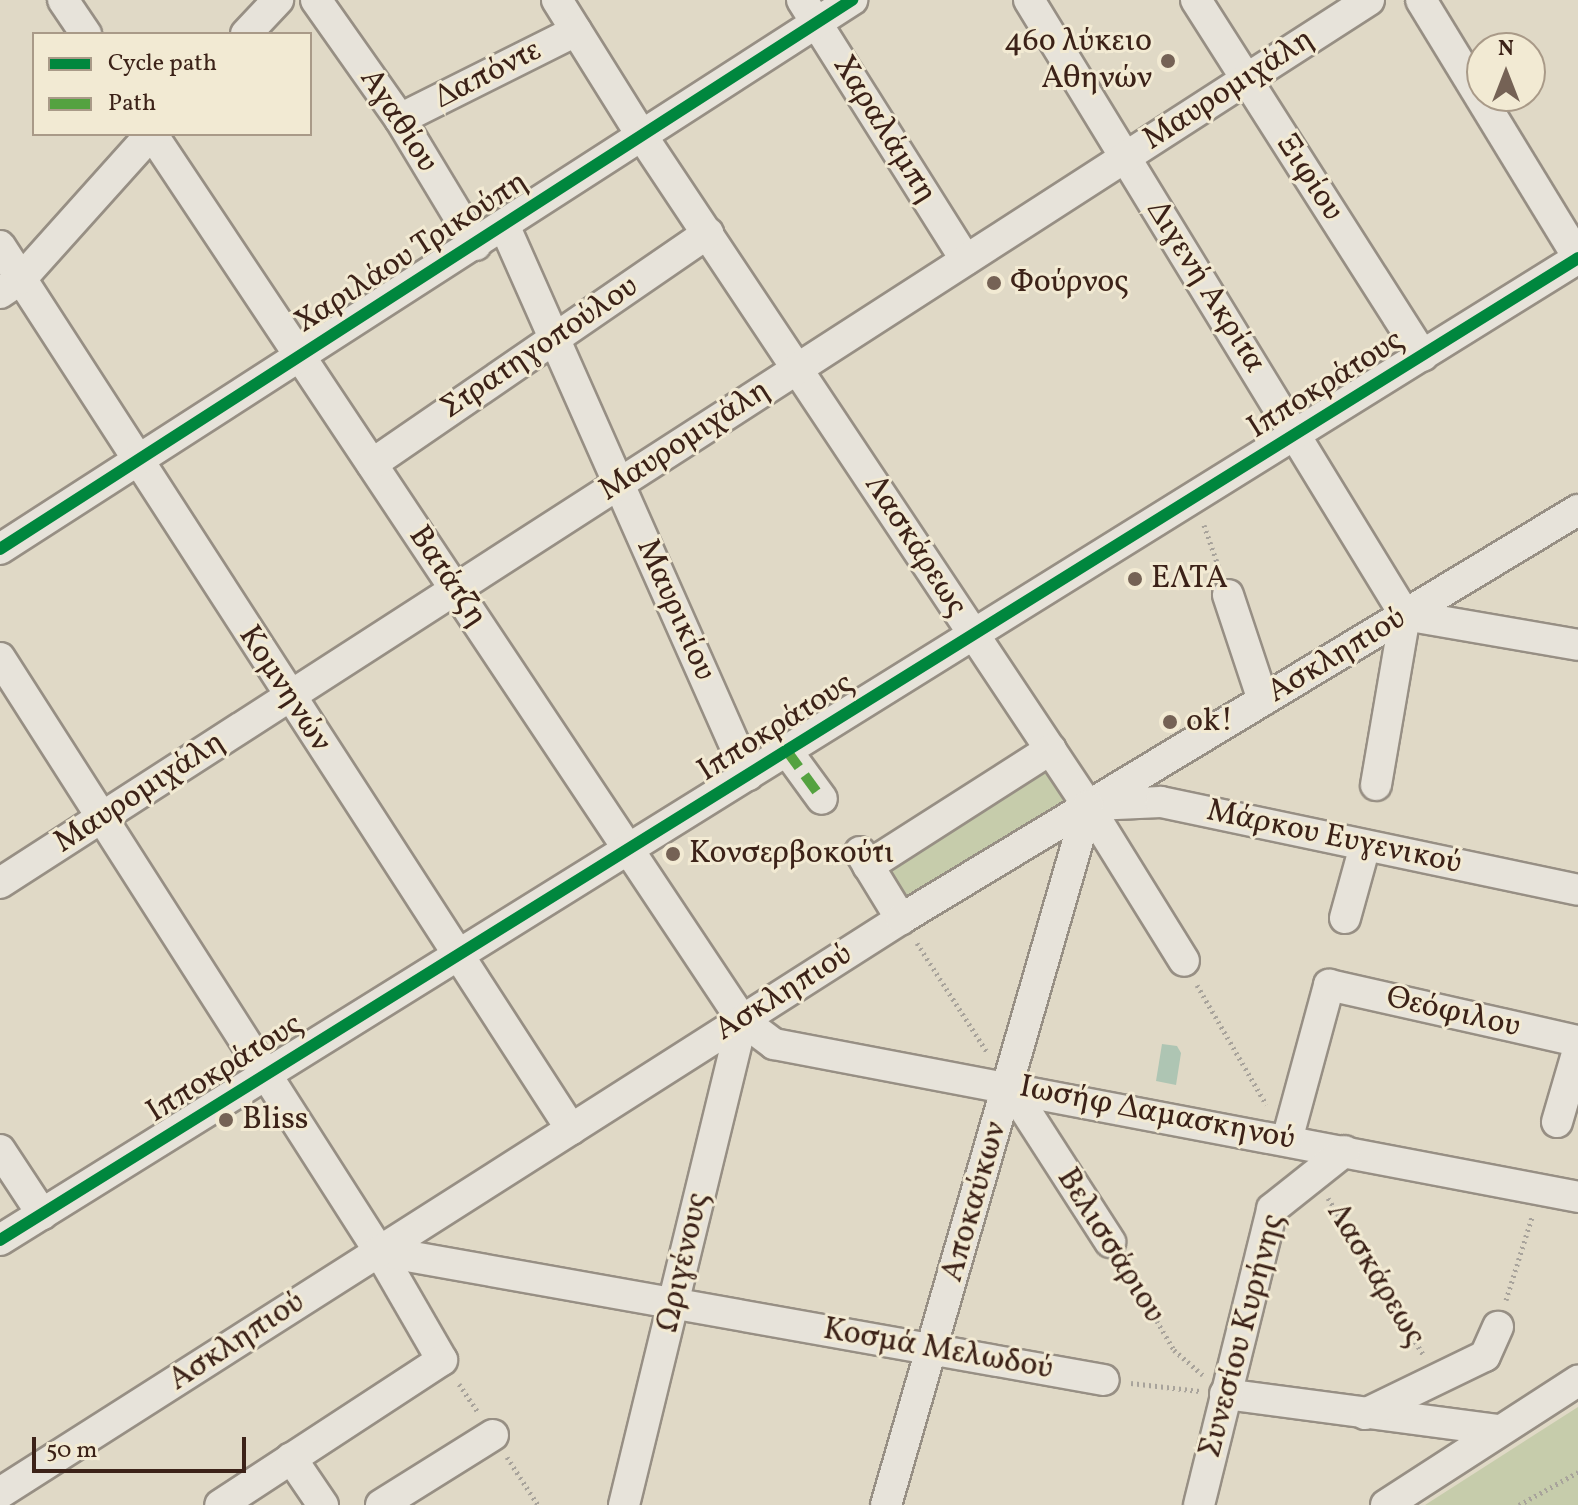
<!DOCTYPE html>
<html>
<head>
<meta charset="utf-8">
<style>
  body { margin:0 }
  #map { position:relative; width:1578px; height:1505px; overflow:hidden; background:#e0d9c6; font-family:Vollkorn,serif }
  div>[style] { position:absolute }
  .green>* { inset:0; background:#c6ccab }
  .water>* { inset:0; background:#aec5b3 }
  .path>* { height:5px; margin-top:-2.5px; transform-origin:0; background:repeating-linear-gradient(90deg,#a8a39b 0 2px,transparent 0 6px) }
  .roads { filter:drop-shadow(2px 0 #978f84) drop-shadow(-2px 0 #978f84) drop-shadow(0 2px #978f84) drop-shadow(0 -2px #978f84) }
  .minor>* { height:30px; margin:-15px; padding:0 15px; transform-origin:15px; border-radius:15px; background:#e7e3da }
  .quiet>* { height:10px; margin-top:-5px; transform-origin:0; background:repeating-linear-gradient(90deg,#54a240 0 20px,transparent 0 30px) }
  .cycleway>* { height:12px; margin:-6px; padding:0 6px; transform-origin:6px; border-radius:6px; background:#00873e }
  .dots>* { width:22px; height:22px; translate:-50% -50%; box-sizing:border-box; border:4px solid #f2ead3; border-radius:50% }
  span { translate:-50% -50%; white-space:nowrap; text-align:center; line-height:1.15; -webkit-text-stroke:6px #f2ead3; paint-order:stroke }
  .poi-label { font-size:32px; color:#3c2218 }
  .right { translate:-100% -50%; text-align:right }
  .left { translate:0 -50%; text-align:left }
  .street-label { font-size:32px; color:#3c2218 }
  .legend { position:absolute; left:32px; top:32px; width:280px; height:104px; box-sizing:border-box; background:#f2ead3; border:2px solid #a99a88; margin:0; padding:10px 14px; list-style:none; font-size:24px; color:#3c2218 }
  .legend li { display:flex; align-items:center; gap:16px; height:40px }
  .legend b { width:40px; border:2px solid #a99a88 }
  .north { position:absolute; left:1466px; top:32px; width:80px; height:80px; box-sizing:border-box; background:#f2ead3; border:2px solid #a99a88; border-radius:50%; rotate:0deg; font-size:22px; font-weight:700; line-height:32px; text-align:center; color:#3c2218 }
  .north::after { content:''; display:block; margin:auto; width:28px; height:36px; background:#756255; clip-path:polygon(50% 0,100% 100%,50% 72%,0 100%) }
  .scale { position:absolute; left:32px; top:1437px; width:214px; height:36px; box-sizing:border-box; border:4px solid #3c2218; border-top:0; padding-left:10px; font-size:24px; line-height:28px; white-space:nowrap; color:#3c2218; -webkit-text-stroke:6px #f2ead3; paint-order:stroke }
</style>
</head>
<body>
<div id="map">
  <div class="green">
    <div style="clip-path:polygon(1045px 759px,1071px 802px,901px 907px,875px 867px)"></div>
    <div style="clip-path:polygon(1578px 1406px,1578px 1505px,1425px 1505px,1578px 1407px)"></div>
  </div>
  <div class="water">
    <div style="clip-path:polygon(1162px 1044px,1177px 1046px,1181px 1053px,1176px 1085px,1156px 1081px)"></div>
  </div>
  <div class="path">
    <div style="left:1204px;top:525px;width:46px;rotate:70.8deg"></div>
    <div style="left:917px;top:943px;width:130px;rotate:57.3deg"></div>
    <div style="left:1197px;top:985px;width:138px;rotate:59.9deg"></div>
    <div style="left:1328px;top:1198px;width:183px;rotate:58.7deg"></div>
    <div style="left:1123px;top:1264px;width:100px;rotate:59.3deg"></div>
    <div style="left:1174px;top:1350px;width:38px;rotate:41deg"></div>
    <div style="left:1506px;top:1300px;width:87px;rotate:-72.6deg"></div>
    <div style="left:1131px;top:1383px;width:69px;rotate:6.6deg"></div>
    <div style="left:459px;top:1384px;width:34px;rotate:56deg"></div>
    <div style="left:507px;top:1457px;width:57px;rotate:57.1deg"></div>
    <div style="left:1519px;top:1505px;width:68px;rotate:-29.2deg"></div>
  </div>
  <div class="roads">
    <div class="minor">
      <div style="left:63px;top:0;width:41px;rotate:55.9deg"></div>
      <div style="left:316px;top:0;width:146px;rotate:54.8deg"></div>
      <div style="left:400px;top:119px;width:147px;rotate:58.9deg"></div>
      <div style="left:557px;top:0;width:160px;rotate:58deg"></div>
      <div style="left:642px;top:136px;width:805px;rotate:56.35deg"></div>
      <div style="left:1088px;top:806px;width:182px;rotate:58.2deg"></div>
      <div style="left:802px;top:0;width:307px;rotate:57.8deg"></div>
      <div style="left:1029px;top:0;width:721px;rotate:58.56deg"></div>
      <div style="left:1196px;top:0;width:422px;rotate:57.5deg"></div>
      <div style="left:1421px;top:0;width:301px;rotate:58.6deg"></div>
      <div style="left:246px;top:34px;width:47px;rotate:-46.7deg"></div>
      <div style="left:400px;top:119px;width:197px;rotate:-26.6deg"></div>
      <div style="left:152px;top:134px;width:1064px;rotate:56.34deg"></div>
      <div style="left:742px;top:1020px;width:40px;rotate:37deg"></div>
      <div style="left:774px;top:1044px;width:818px;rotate:10.77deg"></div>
      <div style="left:504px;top:225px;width:602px;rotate:66.08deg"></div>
      <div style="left:0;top:246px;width:1052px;rotate:57.11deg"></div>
      <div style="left:0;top:293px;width:25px;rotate:-34deg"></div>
      <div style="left:21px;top:279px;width:195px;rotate:-48.1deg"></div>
      <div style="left:372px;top:464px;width:408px;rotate:-34.5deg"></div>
      <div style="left:0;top:549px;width:1014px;rotate:-32.8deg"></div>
      <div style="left:1228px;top:595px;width:111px;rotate:71.6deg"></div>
      <div style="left:1405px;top:615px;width:176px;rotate:9.8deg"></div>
      <div style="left:0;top:658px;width:704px;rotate:57.42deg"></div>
      <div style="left:379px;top:1251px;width:126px;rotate:60deg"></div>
      <div style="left:442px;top:1360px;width:265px;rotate:146.8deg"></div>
      <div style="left:787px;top:751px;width:59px;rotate:53.9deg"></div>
      <div style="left:1376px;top:785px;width:172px;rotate:-80.3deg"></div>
      <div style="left:1094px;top:805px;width:67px;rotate:-2.6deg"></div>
      <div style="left:1161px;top:802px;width:426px;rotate:11.9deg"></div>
      <div style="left:860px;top:852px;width:79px;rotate:58.5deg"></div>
      <div style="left:868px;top:866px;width:217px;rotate:-32.6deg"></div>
      <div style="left:0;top:883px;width:1629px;rotate:-32.82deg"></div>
      <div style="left:1345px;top:918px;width:75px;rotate:-74.5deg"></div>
      <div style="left:1009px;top:1085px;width:187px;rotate:57.2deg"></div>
      <div style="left:1557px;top:1122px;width:75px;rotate:-73.7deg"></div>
      <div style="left:1287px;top:1140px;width:161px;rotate:-74.8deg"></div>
      <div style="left:1329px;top:985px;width:255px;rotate:12.7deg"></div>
      <div style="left:0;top:1150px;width:77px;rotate:56.7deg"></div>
      <div style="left:0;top:1240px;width:1859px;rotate:-31.89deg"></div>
      <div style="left:379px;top:1251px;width:736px;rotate:10.09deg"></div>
      <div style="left:1225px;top:1394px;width:276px;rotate:7.5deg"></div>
      <div style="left:1365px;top:1414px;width:133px;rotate:-25.8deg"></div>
      <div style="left:1485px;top:1356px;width:32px;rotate:-66deg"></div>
      <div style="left:291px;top:1458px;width:57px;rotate:55.8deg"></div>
      <div style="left:0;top:1493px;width:1068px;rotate:-32.5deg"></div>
      <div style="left:901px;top:919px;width:791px;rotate:-31.14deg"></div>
      <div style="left:381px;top:1505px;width:132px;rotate:-32deg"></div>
      <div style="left:624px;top:1505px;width:499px;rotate:-76.3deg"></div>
      <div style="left:886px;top:1505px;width:728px;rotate:-73.88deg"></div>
      <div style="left:1199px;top:1505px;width:305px;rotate:-76.1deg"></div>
      <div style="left:1272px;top:1209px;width:93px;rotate:-38.5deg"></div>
      <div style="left:1386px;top:1505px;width:229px;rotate:-32.9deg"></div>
    </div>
  </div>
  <div class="quiet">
    <div style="left:787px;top:751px;width:59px;rotate:53.9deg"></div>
  </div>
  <div class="cycleway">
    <div style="left:0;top:549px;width:1014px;rotate:-32.8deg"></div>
    <div style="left:0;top:1240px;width:1859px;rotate:-31.89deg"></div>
  </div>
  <div class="dots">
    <div style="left:1168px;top:61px;background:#756255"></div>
    <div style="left:994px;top:283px;background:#756255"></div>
    <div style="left:1135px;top:579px;background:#756255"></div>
    <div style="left:1170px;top:722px;background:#756255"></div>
    <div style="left:673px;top:854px;background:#756255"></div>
    <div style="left:226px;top:1120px;background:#756255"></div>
  </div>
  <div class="poi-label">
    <span class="right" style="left:1152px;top:61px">46ο λύκειο<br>Αθηνών</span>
    <span class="left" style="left:1010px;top:283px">Φούρνος</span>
    <span class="left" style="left:1151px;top:579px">ΕΛΤΑ</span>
    <span class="left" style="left:1186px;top:722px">ok!</span>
    <span class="left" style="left:689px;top:854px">Κονσερβοκούτι</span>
    <span class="left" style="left:242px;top:1120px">Bliss</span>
  </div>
  <div class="street-label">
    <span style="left:488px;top:75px;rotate:-27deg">Δαπόντε</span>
    <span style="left:1229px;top:90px;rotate:-33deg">Μαυρομιχάλη</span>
    <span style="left:398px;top:121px;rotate:57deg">Αγαθίου</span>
    <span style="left:884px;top:130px;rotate:58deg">Χαραλάμπη</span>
    <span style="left:1309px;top:178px;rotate:57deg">Ξιφίου</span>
    <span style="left:412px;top:253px;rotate:-33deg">Χαριλάου Τρικούπη</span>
    <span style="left:1205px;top:287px;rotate:58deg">Διγενή Ακρίτα</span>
    <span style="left:540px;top:348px;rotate:-34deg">Στρατηγοπούλου</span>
    <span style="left:1326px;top:385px;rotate:-32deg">Ιπποκράτους</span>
    <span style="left:685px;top:441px;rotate:-33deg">Μαυρομιχάλη</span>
    <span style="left:915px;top:546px;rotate:57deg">Λασκάρεως</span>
    <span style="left:447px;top:577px;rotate:56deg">Βατάτζη</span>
    <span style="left:675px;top:610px;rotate:66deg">Μαυρικίου</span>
    <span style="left:1337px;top:656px;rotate:-31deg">Ασκληπιού</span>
    <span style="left:284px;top:689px;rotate:57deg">Κομνηνών</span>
    <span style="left:776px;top:728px;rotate:-32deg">Ιπποκράτους</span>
    <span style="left:140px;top:793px;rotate:-33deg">Μαυρομιχάλη</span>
    <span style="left:1334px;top:838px;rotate:12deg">Μάρκου Ευγενικού</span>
    <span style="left:784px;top:993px;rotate:-32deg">Ασκληπιού</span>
    <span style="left:1453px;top:1013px;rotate:13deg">Θεόφιλου</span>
    <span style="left:225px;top:1069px;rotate:-32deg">Ιπποκράτους</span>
    <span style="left:1157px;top:1114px;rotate:11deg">Ιωσήφ Δαμασκηνού</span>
    <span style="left:975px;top:1202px;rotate:-74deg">Αποκαύκων</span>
    <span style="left:1110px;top:1246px;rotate:58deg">Βελισσάριου</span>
    <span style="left:684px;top:1263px;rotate:-77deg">Ωριγένους</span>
    <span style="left:1375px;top:1275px;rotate:59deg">Λασκάρεως</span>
    <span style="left:1243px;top:1336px;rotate:-75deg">Συνεσίου Κυρήνης</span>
    <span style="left:237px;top:1342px;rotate:-33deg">Ασκληπιού</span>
    <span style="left:938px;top:1350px;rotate:10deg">Κοσμά Μελωδού</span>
  </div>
  <ul class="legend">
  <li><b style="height:10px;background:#00873e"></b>Cycle path</li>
  <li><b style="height:10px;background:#54a240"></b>Path</li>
  </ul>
  <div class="north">N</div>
  <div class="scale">50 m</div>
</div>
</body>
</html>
